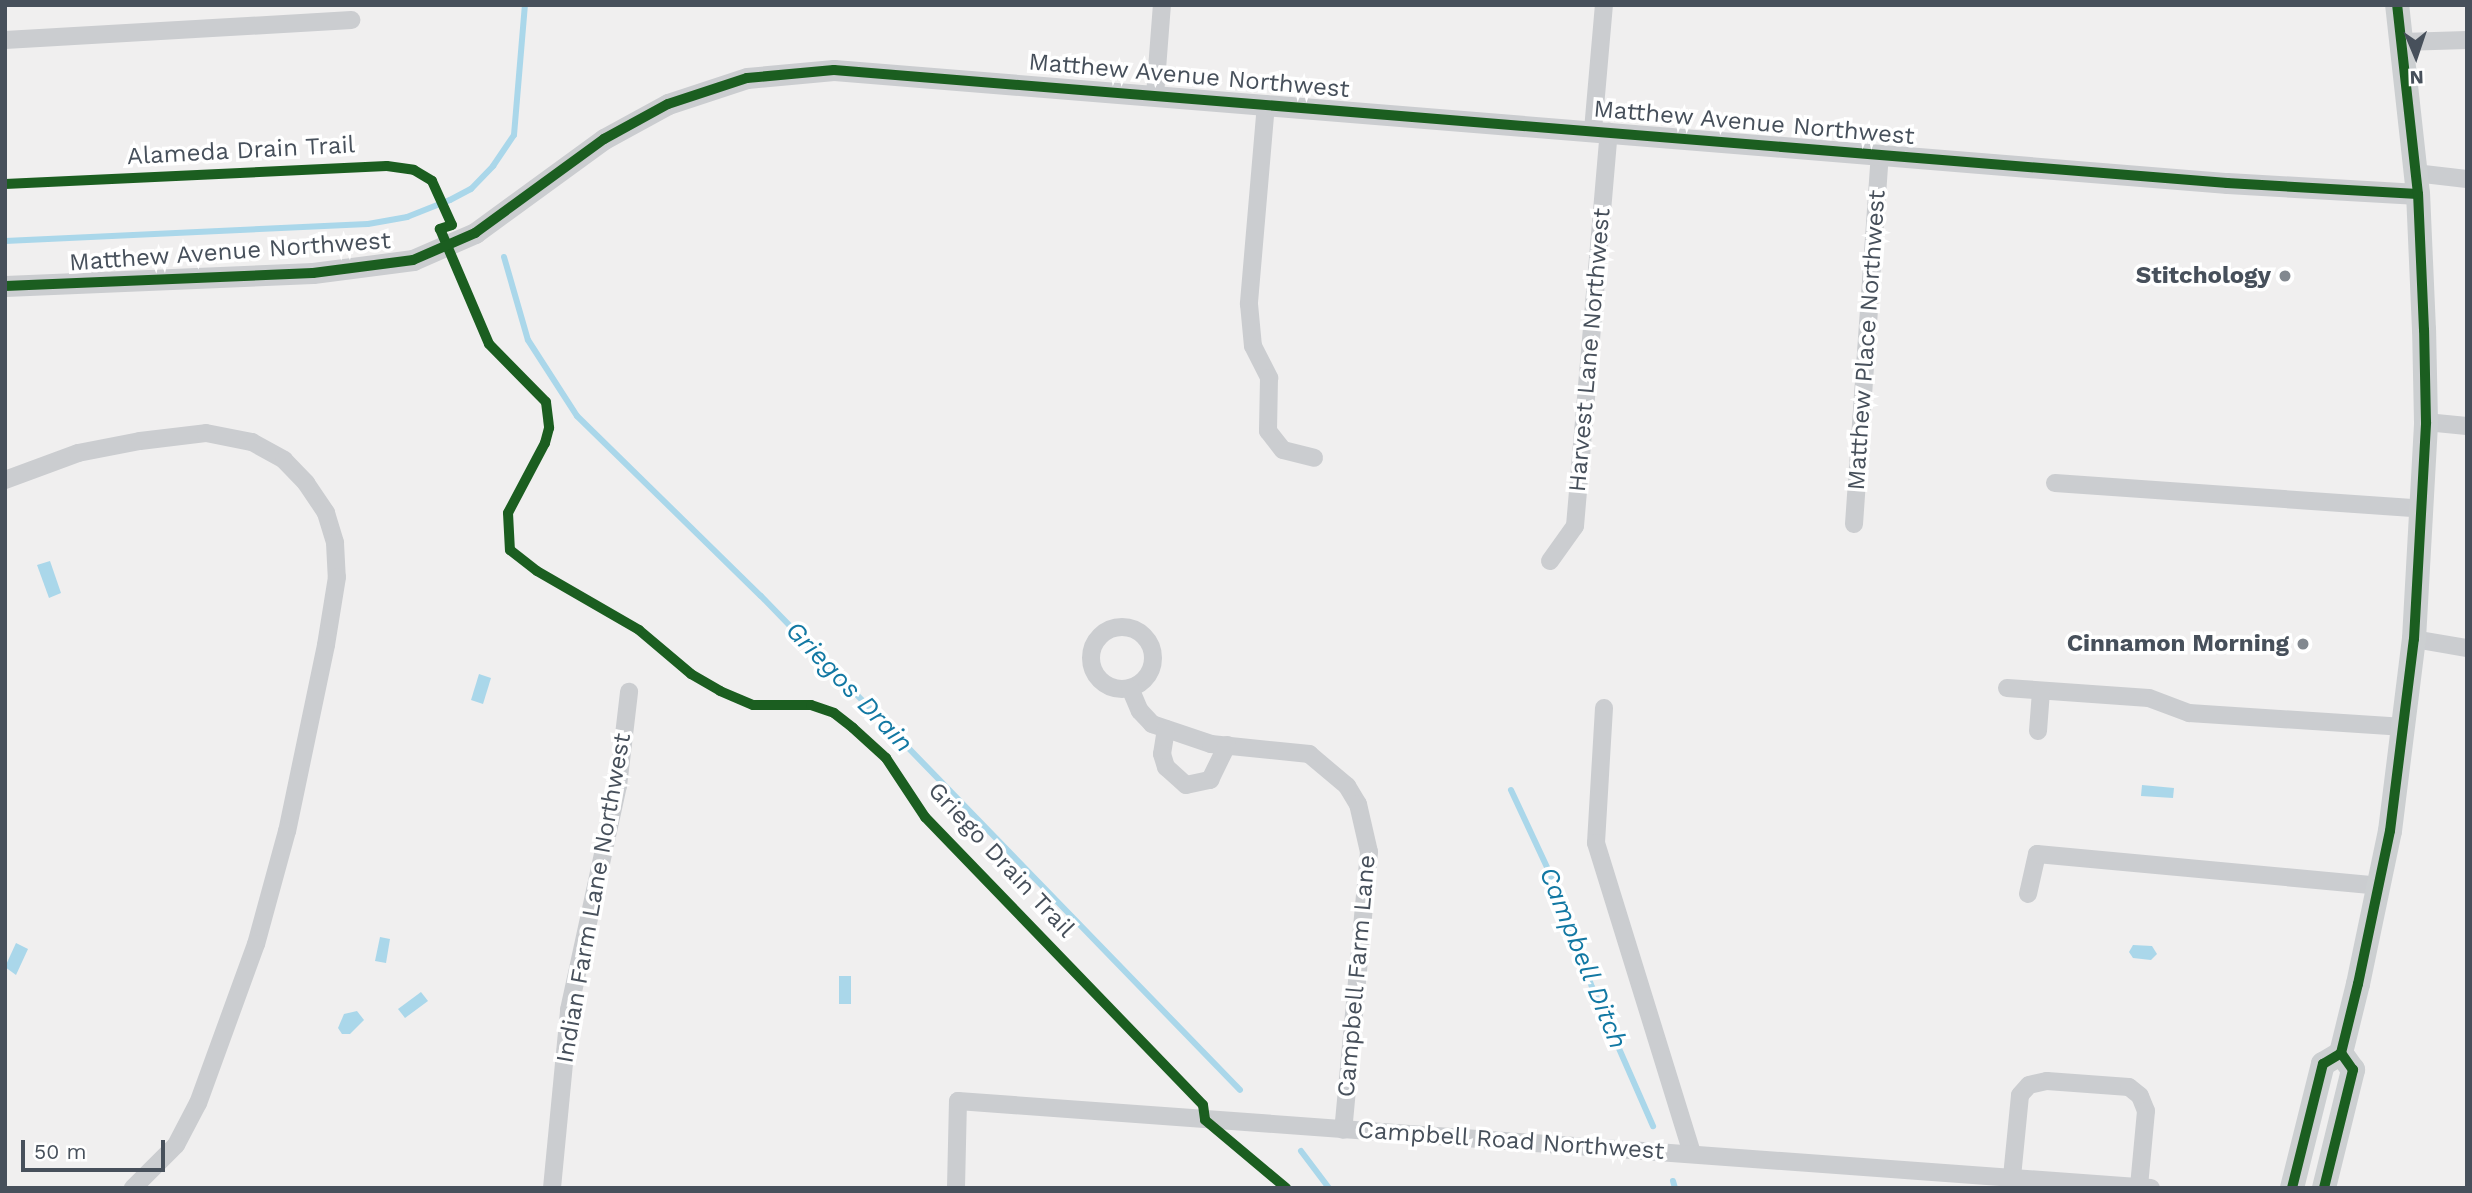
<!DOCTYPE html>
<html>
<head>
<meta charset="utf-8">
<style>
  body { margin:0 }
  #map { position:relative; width:2472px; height:1193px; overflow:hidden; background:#f0efef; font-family:"Work Sans",sans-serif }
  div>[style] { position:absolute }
  .water>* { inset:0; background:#aad7ea }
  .stream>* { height:6px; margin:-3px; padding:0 3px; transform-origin:3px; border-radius:3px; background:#aad7ea }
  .minor>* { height:18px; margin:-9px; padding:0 9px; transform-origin:9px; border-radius:9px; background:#cbcdd0 }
  .minor>.ring { margin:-9px; padding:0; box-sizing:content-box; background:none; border:18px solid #cbcdd0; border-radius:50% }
  .tertiary>* { height:21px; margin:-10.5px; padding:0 10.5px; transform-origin:10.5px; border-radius:10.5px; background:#cbcdd0 }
  .secondary>* { height:24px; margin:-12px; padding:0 12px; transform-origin:12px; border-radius:12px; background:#cccfd1 }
  .cycleway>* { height:10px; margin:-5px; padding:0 5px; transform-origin:5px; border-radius:5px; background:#1b5e20 }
  .dots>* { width:19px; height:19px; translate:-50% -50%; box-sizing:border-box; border:4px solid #fff; border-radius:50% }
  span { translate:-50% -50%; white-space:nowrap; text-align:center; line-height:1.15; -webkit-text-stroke:7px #fff; paint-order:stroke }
  .street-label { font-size:24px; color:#47505b }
  .poi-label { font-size:24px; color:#47505b; font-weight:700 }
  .right { translate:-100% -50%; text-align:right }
  .water-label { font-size:26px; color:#1278a3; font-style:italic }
  .frame { position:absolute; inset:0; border:7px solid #47505b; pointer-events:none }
  .north { position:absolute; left:2381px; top:21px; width:70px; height:70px; -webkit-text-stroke:5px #fff; paint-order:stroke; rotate:178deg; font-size:19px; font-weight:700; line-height:28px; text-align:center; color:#47505b }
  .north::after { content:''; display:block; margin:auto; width:24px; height:32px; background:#47505b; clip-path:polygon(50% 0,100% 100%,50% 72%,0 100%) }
  .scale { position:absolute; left:21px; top:1140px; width:144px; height:32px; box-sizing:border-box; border:4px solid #47505b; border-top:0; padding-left:9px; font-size:21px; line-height:24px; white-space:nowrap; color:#47505b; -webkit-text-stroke:5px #fff; paint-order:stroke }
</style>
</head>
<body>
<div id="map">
  <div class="water">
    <div style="clip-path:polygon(50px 561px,61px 593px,49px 598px,37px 565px)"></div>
    <div style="clip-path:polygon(479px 674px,491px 678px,483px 704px,471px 700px)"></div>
    <div style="clip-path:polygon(2142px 785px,2174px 788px,2173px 798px,2141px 796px)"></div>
    <div style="clip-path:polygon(380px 937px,390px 939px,386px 963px,375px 961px)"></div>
    <div style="clip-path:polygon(16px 943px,28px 949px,16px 975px,5px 967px)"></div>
    <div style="clip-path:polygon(2133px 945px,2152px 946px,2157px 954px,2151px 960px,2133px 958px,2129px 952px)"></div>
    <div style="clip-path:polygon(839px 976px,851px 976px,851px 1004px,839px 1004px)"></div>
    <div style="clip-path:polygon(421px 992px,428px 1001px,405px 1018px,398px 1009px)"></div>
    <div style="clip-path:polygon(357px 1011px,364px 1020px,350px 1034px,342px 1034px,338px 1028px,344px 1014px)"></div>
  </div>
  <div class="stream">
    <div style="left:5px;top:241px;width:363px;rotate:-2.7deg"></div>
    <div style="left:368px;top:224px;width:40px;rotate:-10deg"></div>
    <div style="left:407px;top:217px;width:46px;rotate:-21.6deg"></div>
    <div style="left:450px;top:200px;width:24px;rotate:-28deg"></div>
    <div style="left:471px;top:189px;width:32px;rotate:-46deg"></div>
    <div style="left:493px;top:166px;width:37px;rotate:-56deg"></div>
    <div style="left:514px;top:135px;width:130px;rotate:-85.2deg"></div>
    <div style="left:504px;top:257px;width:86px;rotate:73.9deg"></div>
    <div style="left:528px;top:340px;width:90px;rotate:57.2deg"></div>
    <div style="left:577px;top:416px;width:257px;rotate:44.4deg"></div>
    <div style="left:761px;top:596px;width:688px;rotate:45.88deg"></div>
    <div style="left:1511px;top:790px;width:114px;rotate:65deg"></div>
    <div style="left:1559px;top:893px;width:100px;rotate:70.7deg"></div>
    <div style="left:1592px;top:987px;width:152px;rotate:66.3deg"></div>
    <div style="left:1301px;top:1151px;width:46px;rotate:52.9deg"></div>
    <div style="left:1673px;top:1181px;width:7px;rotate:74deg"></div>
  </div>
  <div class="minor">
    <div style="left:5px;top:40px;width:347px;rotate:-3.3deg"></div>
    <div style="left:2402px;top:42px;width:65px;rotate:-1.8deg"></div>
    <div style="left:1155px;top:95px;width:90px;rotate:-85.6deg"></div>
    <div style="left:1266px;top:104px;width:201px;rotate:94.9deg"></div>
    <div style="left:1249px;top:304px;width:42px;rotate:84.6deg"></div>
    <div style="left:1253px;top:346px;width:36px;rotate:63deg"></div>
    <div style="left:1269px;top:378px;width:53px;rotate:91.1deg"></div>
    <div style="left:1268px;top:431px;width:24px;rotate:52deg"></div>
    <div style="left:1283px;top:450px;width:32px;rotate:14deg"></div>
    <div style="left:1593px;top:130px;width:125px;rotate:-85deg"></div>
    <div style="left:2415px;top:173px;width:52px;rotate:6.6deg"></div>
    <div style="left:2426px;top:422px;width:41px;rotate:5.6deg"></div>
    <div style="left:5px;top:480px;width:78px;rotate:-20.3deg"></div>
    <div style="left:78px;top:453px;width:63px;rotate:-11deg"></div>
    <div style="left:140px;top:441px;width:66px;rotate:-6.9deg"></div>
    <div style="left:206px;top:433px;width:47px;rotate:11.1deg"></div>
    <div style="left:252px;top:442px;width:37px;rotate:29deg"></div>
    <div style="left:284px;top:460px;width:32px;rotate:46deg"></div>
    <div style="left:306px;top:483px;width:36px;rotate:56deg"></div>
    <div style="left:326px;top:513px;width:31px;rotate:73deg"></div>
    <div style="left:335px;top:543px;width:34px;rotate:87deg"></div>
    <div style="left:337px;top:577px;width:69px;rotate:99.2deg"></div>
    <div style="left:326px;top:645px;width:190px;rotate:101.8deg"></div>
    <div style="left:287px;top:831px;width:117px;rotate:105.3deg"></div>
    <div style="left:256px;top:944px;width:169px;rotate:110deg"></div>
    <div style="left:198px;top:1103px;width:47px;rotate:117.6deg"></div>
    <div style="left:176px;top:1145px;width:61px;rotate:135deg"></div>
    <div style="left:2055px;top:483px;width:369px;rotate:4deg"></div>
    <div style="left:1854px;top:524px;width:369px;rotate:-86deg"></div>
    <div style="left:1550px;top:561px;width:43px;rotate:-54.5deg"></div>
    <div style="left:1575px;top:526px;width:396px;rotate:-85.1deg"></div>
    <div class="ring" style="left:1091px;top:627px;width:44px;height:44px"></div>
    <div style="left:2414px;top:639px;width:54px;rotate:9.6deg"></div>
    <div style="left:1130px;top:688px;width:25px;rotate:67deg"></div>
    <div style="left:1140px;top:711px;width:18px;rotate:47deg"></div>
    <div style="left:1152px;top:724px;width:62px;rotate:18.7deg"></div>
    <div style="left:1211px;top:744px;width:99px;rotate:5.8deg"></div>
    <div style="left:1309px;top:754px;width:50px;rotate:40.1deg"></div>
    <div style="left:1347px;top:786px;width:21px;rotate:59deg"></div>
    <div style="left:1358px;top:804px;width:49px;rotate:77.1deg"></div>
    <div style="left:1369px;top:852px;width:279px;rotate:95.3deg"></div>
    <div style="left:2007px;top:688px;width:142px;rotate:4deg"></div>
    <div style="left:2149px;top:698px;width:43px;rotate:20.6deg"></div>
    <div style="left:2189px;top:713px;width:216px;rotate:3.7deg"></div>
    <div style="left:1604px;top:708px;width:135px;rotate:93.4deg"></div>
    <div style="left:1596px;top:843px;width:325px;rotate:72.8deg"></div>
    <div style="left:1166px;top:729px;width:25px;rotate:99deg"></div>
    <div style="left:1162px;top:754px;width:14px;rotate:73deg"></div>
    <div style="left:1166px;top:767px;width:27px;rotate:42deg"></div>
    <div style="left:1186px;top:785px;width:25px;rotate:-12deg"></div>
    <div style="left:1210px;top:780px;width:39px;rotate:-64deg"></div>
    <div style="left:2038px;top:731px;width:40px;rotate:-85.7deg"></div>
    <div style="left:2028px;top:894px;width:41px;rotate:-77.3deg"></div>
    <div style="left:2037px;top:854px;width:343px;rotate:5.3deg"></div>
    <div style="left:2012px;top:1177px;width:82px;rotate:-84.4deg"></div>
    <div style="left:2020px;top:1095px;width:13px;rotate:-48deg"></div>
    <div style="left:2029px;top:1085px;width:18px;rotate:-13deg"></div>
    <div style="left:2047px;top:1081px;width:82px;rotate:4.2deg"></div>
    <div style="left:2129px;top:1087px;width:14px;rotate:39deg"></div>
    <div style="left:2140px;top:1096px;width:16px;rotate:68deg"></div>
    <div style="left:2146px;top:1111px;width:76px;rotate:95.3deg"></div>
    <div style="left:552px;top:1188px;width:179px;rotate:-84.5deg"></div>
    <div style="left:569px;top:1010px;width:229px;rotate:-77.7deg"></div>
    <div style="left:618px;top:786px;width:95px;rotate:-83.3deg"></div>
    <div style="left:956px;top:1188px;width:87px;rotate:-88.7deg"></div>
    <div style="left:958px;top:1101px;width:1196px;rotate:4.17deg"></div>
  </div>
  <div class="tertiary">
    <div style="left:5px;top:286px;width:308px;rotate:-2.4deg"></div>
    <div style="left:313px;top:273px;width:101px;rotate:-7.4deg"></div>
    <div style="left:413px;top:260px;width:68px;rotate:-23.5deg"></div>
    <div style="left:475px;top:233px;width:160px;rotate:-36.1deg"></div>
    <div style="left:604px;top:139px;width:73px;rotate:-28.7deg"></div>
    <div style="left:668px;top:104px;width:83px;rotate:-18.2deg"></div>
    <div style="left:747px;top:78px;width:87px;rotate:-5.3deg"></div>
    <div style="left:834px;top:70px;width:1398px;rotate:4.64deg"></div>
    <div style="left:2227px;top:183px;width:191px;rotate:3.3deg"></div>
  </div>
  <div class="secondary">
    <div style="left:2292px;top:1188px;width:128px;rotate:-76deg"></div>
    <div style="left:2323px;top:1064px;width:21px;rotate:-31deg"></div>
    <div style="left:2341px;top:1053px;width:71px;rotate:-76.2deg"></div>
    <div style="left:2358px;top:984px;width:156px;rotate:-78.2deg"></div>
    <div style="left:2390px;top:831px;width:193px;rotate:-82.9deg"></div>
    <div style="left:2414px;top:639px;width:217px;rotate:-86.8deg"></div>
    <div style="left:2426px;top:422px;width:92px;rotate:-91.2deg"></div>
    <div style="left:2424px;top:330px;width:136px;rotate:-92.5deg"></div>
    <div style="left:2418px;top:194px;width:190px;rotate:-96.3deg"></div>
    <div style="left:2324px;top:1188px;width:122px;rotate:-76.2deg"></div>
    <div style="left:2353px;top:1070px;width:21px;rotate:-125deg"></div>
  </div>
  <div class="cycleway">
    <div style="left:5px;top:184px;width:382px;rotate:-2.7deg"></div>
    <div style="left:387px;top:166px;width:27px;rotate:8deg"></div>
    <div style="left:414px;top:170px;width:21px;rotate:31deg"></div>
    <div style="left:432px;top:181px;width:48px;rotate:65.6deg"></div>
    <div style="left:452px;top:225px;width:13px;rotate:162deg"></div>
    <div style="left:440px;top:229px;width:125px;rotate:66.9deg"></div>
    <div style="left:489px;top:344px;width:81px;rotate:45.5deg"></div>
    <div style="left:546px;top:402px;width:26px;rotate:83deg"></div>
    <div style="left:549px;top:428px;width:16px;rotate:105deg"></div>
    <div style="left:545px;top:443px;width:79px;rotate:117.9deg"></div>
    <div style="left:508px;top:513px;width:37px;rotate:87deg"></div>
    <div style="left:510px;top:550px;width:34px;rotate:38deg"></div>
    <div style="left:537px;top:571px;width:118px;rotate:30deg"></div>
    <div style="left:639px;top:630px;width:68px;rotate:40.2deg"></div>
    <div style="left:691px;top:674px;width:34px;rotate:30deg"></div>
    <div style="left:720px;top:691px;width:36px;rotate:23deg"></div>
    <div style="left:753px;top:705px;width:58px"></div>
    <div style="left:811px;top:705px;width:24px;rotate:19deg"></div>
    <div style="left:834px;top:713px;width:24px;rotate:38deg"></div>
    <div style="left:853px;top:728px;width:45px;rotate:42.3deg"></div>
    <div style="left:886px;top:758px;width:71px;rotate:56.5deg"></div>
    <div style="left:925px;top:817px;width:400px;rotate:46deg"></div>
    <div style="left:1203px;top:1105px;width:15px;rotate:82deg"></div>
    <div style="left:1205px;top:1120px;width:106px;rotate:40deg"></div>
    <div style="left:5px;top:286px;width:308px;rotate:-2.4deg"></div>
    <div style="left:313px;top:273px;width:101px;rotate:-7.4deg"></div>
    <div style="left:413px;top:260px;width:68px;rotate:-23.5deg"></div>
    <div style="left:475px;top:233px;width:160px;rotate:-36.1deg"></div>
    <div style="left:604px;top:139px;width:73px;rotate:-28.7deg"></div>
    <div style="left:668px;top:104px;width:83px;rotate:-18.2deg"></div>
    <div style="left:747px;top:78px;width:87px;rotate:-5.3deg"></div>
    <div style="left:834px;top:70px;width:1398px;rotate:4.64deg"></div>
    <div style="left:2227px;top:183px;width:191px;rotate:3.3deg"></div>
    <div style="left:2292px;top:1188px;width:128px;rotate:-76deg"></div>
    <div style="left:2323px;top:1064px;width:21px;rotate:-31deg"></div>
    <div style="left:2341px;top:1053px;width:71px;rotate:-76.2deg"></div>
    <div style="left:2358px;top:984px;width:156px;rotate:-78.2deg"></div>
    <div style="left:2390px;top:831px;width:193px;rotate:-82.9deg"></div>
    <div style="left:2414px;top:639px;width:217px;rotate:-86.8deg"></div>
    <div style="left:2426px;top:422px;width:92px;rotate:-91.2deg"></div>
    <div style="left:2424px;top:330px;width:136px;rotate:-92.5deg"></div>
    <div style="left:2418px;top:194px;width:190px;rotate:-96.3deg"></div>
    <div style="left:2324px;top:1188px;width:122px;rotate:-76.2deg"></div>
    <div style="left:2353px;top:1070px;width:21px;rotate:-125deg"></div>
  </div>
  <div class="dots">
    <div style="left:2285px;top:276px;background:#82888f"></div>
    <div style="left:2303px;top:644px;background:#82888f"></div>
  </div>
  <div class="street-label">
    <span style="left:1189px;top:76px;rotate:5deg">Matthew Avenue Northwest</span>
    <span style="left:1754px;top:123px;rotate:5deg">Matthew Avenue Northwest</span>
    <span style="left:241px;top:151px;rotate:-3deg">Alameda Drain Trail</span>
    <span style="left:230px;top:252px;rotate:-4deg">Matthew Avenue Northwest</span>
    <span style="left:1867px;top:340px;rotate:-86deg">Matthew Place Northwest</span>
    <span style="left:1590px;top:350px;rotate:-85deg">Harvest Lane Northwest</span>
    <span style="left:1001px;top:860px;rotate:47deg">Griego Drain Trail</span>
    <span style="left:594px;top:898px;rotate:-80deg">Indian Farm Lane Northwest</span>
    <span style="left:1357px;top:976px;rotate:-85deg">Campbell Farm Lane</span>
    <span style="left:1511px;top:1141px;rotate:4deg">Campbell Road Northwest</span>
  </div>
  <div class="poi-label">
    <span class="right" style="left:2271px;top:276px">Stitchology</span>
    <span class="right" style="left:2289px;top:644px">Cinnamon Morning</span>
  </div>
  <div class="water-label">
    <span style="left:849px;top:687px;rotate:46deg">Griegos Drain</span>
    <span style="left:1583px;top:958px;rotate:68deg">Campbell Ditch</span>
  </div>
  <div class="frame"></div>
  <div class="north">N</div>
  <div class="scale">50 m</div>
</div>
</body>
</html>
